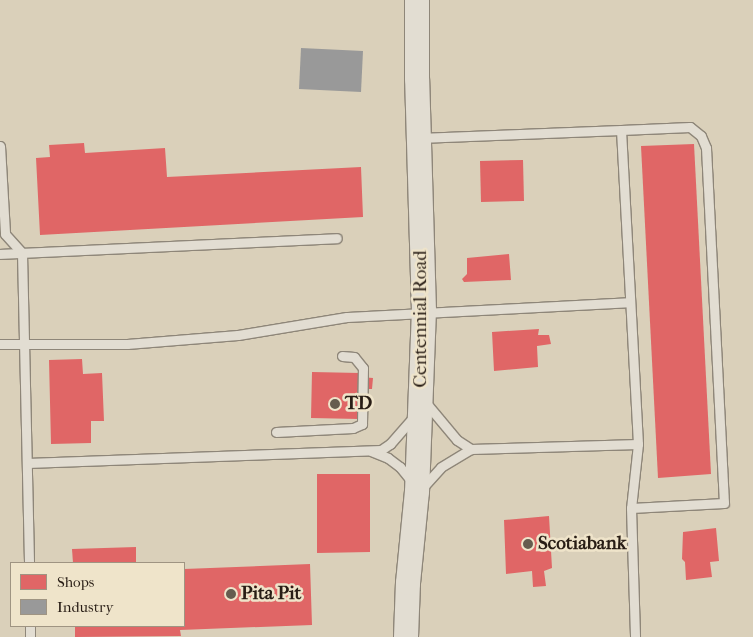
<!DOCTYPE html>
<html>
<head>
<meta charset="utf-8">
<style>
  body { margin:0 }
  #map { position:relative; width:753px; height:637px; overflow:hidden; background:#dad0ba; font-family:"IM FELL French Canon",serif }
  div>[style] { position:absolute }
  .shops>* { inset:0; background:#e06666 }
  .industry>* { inset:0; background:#999 }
  .roads { filter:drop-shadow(1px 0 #8e8679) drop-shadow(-1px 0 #8e8679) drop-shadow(0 1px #8e8679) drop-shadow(0 -1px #8e8679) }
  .service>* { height:9px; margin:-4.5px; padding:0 4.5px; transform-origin:4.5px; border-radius:4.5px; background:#e2ddd2 }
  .tertiary>* { height:24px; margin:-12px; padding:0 12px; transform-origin:12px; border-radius:12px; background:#e2ddd2 }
  .dots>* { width:14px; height:14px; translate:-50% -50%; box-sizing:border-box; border:2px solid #efe4ca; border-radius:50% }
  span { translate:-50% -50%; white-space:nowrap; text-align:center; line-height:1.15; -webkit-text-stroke:5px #efe4ca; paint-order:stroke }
  .street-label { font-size:19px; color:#281d15 }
  .poi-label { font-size:19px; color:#281d15; font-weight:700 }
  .left { translate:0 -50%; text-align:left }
  .legend { position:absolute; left:10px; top:562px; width:175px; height:65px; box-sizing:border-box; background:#efe4ca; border:1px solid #9f9482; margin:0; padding:6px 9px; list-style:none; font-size:15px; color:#281d15 }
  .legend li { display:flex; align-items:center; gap:10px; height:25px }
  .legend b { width:25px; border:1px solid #9f9482 }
</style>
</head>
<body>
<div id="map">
  <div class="shops">
    <div style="clip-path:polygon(84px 143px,85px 153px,165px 148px,167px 177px,361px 167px,363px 217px,40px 235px,36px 158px,50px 157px,49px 145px)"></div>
    <div style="clip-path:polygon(694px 144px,711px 474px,658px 478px,641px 146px)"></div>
    <div style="clip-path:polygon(523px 160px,524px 201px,481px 202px,480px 161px)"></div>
    <div style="clip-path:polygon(509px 254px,511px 280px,464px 282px,462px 279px,467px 274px,467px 258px)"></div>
    <div style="clip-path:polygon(539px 329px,538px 335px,549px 335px,551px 344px,537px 346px,538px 367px,494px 371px,492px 332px)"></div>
    <div style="clip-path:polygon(82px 359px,83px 374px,102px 373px,104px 421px,91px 421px,91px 443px,51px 444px,49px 360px)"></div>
    <div style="clip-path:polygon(312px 372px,360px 373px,360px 377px,373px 378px,372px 389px,360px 389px,359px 419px,311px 418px)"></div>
    <div style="clip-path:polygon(317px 474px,370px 474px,370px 552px,317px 553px)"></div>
    <div style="clip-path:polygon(549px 516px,552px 568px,544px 571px,546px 586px,533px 587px,532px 571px,506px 574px,504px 520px)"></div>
    <div style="clip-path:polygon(716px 528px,719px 561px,710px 562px,712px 577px,686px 580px,685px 562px,682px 559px,683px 532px)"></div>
    <div style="clip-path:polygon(136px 547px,136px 563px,73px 563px,72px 549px)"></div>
    <div style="clip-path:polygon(310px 564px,312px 625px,180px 630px,181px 636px,75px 637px,75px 626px,184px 626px,184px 569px)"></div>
  </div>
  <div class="industry">
    <div style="clip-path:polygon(301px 48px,363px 51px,361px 92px,299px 89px)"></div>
  </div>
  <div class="roads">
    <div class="service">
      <div style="left:621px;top:130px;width:69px;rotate:-2.5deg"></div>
      <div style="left:690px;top:127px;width:14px;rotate:39deg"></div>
      <div style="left:701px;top:136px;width:13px;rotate:67deg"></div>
      <div style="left:706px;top:148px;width:355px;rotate:87.1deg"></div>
      <div style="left:724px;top:503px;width:93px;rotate:176.9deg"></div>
      <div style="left:419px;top:138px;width:202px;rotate:-2.3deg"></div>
      <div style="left:621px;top:130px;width:314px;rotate:86.9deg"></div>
      <div style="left:638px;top:444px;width:64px;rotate:96.2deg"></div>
      <div style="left:631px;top:508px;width:129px;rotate:88.2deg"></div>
      <div style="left:0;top:146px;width:88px;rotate:86.7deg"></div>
      <div style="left:5px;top:234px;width:25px;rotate:48deg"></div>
      <div style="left:22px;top:253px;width:310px;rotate:88.7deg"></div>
      <div style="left:0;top:254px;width:337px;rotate:-2.7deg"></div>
      <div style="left:0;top:344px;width:127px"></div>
      <div style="left:127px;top:344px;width:111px;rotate:-4.6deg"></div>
      <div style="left:238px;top:335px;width:110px;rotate:-9.4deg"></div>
      <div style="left:347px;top:317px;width:282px;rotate:-3deg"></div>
      <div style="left:426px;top:403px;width:48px;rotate:50deg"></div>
      <div style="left:457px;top:440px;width:17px;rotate:33deg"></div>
      <div style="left:276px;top:432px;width:77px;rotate:-3deg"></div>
      <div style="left:353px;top:428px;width:10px;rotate:-24deg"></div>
      <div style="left:362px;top:424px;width:56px;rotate:-89deg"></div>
      <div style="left:363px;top:368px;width:14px;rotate:-129deg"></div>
      <div style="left:354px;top:357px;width:12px;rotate:-175deg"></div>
      <div style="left:371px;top:451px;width:18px;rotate:22deg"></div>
      <div style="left:388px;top:458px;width:15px;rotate:37deg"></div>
      <div style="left:400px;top:467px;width:19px;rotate:51deg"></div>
      <div style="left:27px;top:463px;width:354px;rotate:-2.1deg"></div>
      <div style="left:381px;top:450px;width:11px;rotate:-34deg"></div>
      <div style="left:390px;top:444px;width:35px;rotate:-49deg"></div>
      <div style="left:424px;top:486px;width:25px;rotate:-48deg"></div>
      <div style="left:441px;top:467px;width:35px;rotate:-31deg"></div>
      <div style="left:471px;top:449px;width:167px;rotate:-1.7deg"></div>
      <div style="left:30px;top:626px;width:11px;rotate:90deg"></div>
    </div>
    <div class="tertiary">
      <div style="left:406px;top:637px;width:54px;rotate:-87.9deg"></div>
      <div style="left:408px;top:583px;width:91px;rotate:-84.4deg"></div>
      <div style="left:417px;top:492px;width:181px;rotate:-87.8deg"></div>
      <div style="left:424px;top:311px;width:232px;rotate:-91.7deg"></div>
      <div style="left:417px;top:79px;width:79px;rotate:-90deg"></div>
    </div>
  </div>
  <div class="dots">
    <div style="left:335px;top:404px;background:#665c4f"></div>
    <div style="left:528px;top:544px;background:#665c4f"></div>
    <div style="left:231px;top:594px;background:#665c4f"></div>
  </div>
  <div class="street-label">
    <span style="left:421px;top:319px;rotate:-90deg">Centennial Road</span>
  </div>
  <div class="poi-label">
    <span class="left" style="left:345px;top:404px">TD</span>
    <span class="left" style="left:538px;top:544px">Scotiabank</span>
    <span class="left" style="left:241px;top:594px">Pita Pit</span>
  </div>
  <ul class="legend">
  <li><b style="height:14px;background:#e06666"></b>Shops</li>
  <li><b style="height:14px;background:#999"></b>Industry</li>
  </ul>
</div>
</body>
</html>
